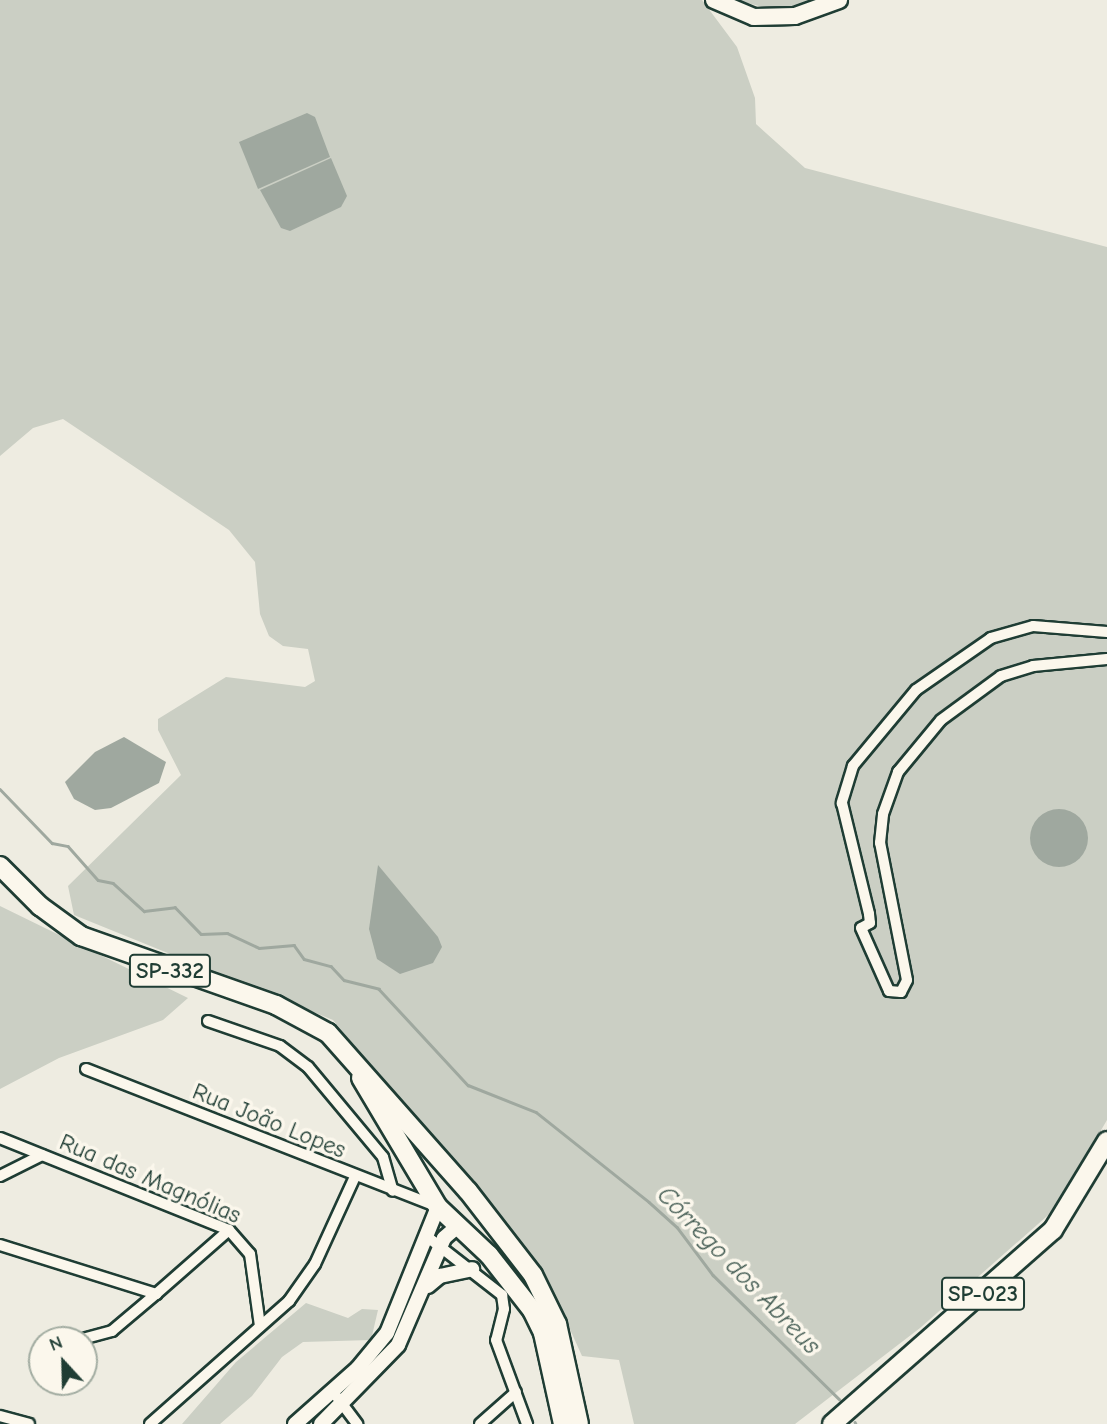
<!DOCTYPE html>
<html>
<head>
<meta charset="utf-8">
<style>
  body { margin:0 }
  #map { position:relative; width:1107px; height:1424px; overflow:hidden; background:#eeece1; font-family:"Comic Neue",sans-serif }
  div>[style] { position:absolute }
  .green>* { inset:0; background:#cbcfc4 }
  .water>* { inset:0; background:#9fa89f }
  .round { border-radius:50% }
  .stream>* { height:2.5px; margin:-1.25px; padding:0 1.25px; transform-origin:1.25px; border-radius:1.25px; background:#9fa89f }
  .roads { filter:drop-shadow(2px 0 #1f3d34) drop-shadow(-2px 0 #1f3d34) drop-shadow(0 2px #1f3d34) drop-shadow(0 -2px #1f3d34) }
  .minor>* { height:10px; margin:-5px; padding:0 5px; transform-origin:5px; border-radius:5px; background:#fbf7ec }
  .tertiary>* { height:14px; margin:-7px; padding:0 7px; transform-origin:7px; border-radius:7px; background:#fbf7ec }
  .secondary>* { height:16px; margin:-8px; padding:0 8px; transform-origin:8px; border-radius:8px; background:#fbf7ec }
  .primary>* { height:18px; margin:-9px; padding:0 9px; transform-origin:9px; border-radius:9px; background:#fbf7ec }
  span { translate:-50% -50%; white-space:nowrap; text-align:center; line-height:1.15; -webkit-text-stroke:7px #fbf7ec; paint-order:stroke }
  .shield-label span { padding:2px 5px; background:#fbf7ec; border:2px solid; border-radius:5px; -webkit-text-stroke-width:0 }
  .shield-label { font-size:23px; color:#1f3d34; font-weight:700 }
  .street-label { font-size:24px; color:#1f3d34 }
  .water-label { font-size:26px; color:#455d54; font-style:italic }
  .north { position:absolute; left:28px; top:1326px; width:70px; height:70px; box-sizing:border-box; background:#fbf7ec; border:2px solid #a3ada2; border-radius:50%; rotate:338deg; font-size:19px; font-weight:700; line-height:28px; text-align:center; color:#1f3d34 }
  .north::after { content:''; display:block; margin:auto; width:24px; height:32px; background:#1f3d34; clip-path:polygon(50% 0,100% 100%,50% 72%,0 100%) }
</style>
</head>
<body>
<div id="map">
  <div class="green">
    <div style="clip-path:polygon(0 0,702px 0,737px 47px,755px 98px,756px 124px,805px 168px,1107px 247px,1107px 1120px,1055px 1209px,920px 1328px,795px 1424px,634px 1424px,619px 1360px,582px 1356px,546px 1276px,333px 1020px,74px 915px,68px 886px,181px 775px,158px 730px,158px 719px,226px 677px,305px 687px,315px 681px,308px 649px,283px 646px,269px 636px,260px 614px,255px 562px,229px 530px,63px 419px,33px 428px,0 456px)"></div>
    <div style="clip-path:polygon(737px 0,821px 0,773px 10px)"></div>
    <div style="clip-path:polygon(0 906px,188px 998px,163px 1020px,59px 1058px,0 1089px)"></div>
    <div style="clip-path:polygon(306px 1303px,348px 1318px,362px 1309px,378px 1310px,371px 1340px,303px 1342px,282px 1357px,252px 1396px,220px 1424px,182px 1424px,236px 1362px)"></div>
  </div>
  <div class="water">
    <div style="clip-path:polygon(307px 113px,315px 117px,330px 157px,258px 189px,239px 142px)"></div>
    <div style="clip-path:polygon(331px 158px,347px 196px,341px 207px,290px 231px,281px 228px,260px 190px)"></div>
    <div style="clip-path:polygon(124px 737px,166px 762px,159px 783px,111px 808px,95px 810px,74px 799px,65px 782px,95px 752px)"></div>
    <div class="round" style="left:1030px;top:809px;width:58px;height:58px"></div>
    <div style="clip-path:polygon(378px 865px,438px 937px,442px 947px,433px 963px,400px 974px,377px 959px,369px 929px)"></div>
  </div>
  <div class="stream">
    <div style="left:0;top:789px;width:75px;rotate:46.1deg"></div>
    <div style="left:52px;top:843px;width:16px;rotate:11deg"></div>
    <div style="left:68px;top:846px;width:45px;rotate:48.6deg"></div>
    <div style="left:98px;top:880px;width:15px;rotate:11deg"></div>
    <div style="left:113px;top:883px;width:42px;rotate:42.1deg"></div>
    <div style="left:144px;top:911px;width:31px;rotate:-7deg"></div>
    <div style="left:175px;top:907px;width:37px;rotate:46deg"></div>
    <div style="left:201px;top:934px;width:26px;rotate:-2deg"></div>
    <div style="left:227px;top:933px;width:35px;rotate:25deg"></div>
    <div style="left:259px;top:948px;width:35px;rotate:-5deg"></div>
    <div style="left:294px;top:945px;width:17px;rotate:54deg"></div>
    <div style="left:304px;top:959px;width:28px;rotate:15deg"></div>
    <div style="left:331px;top:966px;width:19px;rotate:47deg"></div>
    <div style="left:344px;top:980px;width:36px;rotate:14deg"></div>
    <div style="left:379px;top:989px;width:131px;rotate:47.2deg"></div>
    <div style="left:468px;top:1085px;width:73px;rotate:21.7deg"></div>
    <div style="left:536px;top:1112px;width:144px;rotate:38.5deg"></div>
    <div style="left:649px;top:1202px;width:38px;rotate:42deg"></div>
    <div style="left:677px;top:1227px;width:60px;rotate:53.1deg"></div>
    <div style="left:713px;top:1275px;width:177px;rotate:44.5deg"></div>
    <div style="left:855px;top:1422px;width:2px;rotate:63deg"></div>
  </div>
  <div class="roads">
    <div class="minor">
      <div style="left:1107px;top:632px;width:74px;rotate:-175.4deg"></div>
      <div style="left:1033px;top:626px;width:44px;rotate:164.1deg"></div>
      <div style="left:991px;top:638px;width:91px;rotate:145.3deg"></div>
      <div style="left:916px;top:690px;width:99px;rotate:129.7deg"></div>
      <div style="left:853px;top:766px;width:39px;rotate:107deg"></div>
      <div style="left:842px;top:803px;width:114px;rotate:76.3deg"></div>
      <div style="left:869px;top:914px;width:9px;rotate:84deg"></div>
      <div style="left:870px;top:923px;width:10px;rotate:151deg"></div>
      <div style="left:861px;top:928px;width:69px;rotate:66deg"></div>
      <div style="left:889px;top:991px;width:12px;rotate:5deg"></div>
      <div style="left:901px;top:992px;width:13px;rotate:-63deg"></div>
      <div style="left:907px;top:980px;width:140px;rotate:-101.1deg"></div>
      <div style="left:880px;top:843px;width:29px;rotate:-84deg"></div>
      <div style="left:883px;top:814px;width:45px;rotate:-70.3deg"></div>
      <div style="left:898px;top:772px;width:67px;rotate:-50.4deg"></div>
      <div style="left:941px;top:720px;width:74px;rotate:-36.3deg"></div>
      <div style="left:1001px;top:676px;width:34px;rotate:-17deg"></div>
      <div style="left:1033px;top:666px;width:74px;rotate:-5.4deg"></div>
      <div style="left:208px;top:1021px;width:76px;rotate:19.1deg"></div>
      <div style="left:280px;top:1046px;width:35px;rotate:37deg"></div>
      <div style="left:308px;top:1067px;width:117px;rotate:50.2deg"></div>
      <div style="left:383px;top:1157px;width:35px;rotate:74deg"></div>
      <div style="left:86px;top:1069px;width:378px;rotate:21.4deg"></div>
      <div style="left:0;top:1138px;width:247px;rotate:21.9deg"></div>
      <div style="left:229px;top:1230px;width:32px;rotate:49deg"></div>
      <div style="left:250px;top:1254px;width:73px;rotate:82.1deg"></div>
      <div style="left:0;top:1176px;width:47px;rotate:-26.6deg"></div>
      <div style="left:425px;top:1235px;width:98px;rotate:37.9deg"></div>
      <div style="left:502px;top:1295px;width:14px;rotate:82deg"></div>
      <div style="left:504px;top:1309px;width:32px;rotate:104deg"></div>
      <div style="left:496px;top:1340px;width:90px;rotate:69.7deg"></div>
      <div style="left:0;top:1245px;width:164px;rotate:17.4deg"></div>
      <div style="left:156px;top:1294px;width:97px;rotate:-41.2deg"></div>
      <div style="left:86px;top:1338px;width:27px;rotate:-15deg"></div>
      <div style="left:112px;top:1331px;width:57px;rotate:-40.1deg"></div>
      <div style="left:337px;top:1397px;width:34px;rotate:53deg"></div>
      <div style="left:0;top:1416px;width:30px;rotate:15deg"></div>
      <div style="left:150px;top:1424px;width:186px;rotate:-41.5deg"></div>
      <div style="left:289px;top:1301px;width:45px;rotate:-54.9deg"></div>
      <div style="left:315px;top:1264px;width:94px;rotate:-65.4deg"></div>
      <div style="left:480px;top:1424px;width:48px;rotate:-41.6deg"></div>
    </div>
    <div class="tertiary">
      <div style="left:428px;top:1286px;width:16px;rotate:-40deg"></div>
      <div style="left:440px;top:1276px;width:33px;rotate:-12deg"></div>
      <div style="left:295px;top:1424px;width:84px;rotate:-41.6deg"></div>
      <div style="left:358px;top:1368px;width:45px;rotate:-50.4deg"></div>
      <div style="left:387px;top:1333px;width:136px;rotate:-68deg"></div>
      <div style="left:321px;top:1424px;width:110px;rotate:-45.7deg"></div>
      <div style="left:398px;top:1345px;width:116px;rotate:-66.7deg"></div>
      <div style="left:444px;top:1238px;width:18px;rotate:-41deg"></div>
    </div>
    <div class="secondary">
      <div style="left:714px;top:0;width:43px;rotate:23deg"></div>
      <div style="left:754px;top:17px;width:41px;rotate:-1.4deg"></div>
      <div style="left:795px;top:16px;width:47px;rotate:-20deg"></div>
    </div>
    <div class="primary">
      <div style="left:0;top:866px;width:57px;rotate:45deg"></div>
      <div style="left:40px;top:906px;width:51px;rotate:36.2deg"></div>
      <div style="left:81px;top:936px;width:207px;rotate:19.5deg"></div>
      <div style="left:276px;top:1005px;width:59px;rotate:28.3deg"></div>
      <div style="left:328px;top:1033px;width:211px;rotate:48.5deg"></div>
      <div style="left:468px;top:1191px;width:106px;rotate:52.3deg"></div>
      <div style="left:533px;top:1275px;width:55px;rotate:63.9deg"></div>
      <div style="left:557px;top:1324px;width:102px;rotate:77.6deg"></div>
      <div style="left:361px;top:1078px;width:150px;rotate:59.2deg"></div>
      <div style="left:438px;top:1207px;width:70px;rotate:43.3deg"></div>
      <div style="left:489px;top:1255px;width:70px;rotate:52deg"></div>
      <div style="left:532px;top:1310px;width:25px;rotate:64deg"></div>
      <div style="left:543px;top:1333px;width:93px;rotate:77.6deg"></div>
      <div style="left:832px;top:1424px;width:294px;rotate:-41.3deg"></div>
      <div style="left:1053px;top:1230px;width:104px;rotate:-58.8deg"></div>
    </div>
  </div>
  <div class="shield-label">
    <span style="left:170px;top:971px">SP-332</span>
    <span style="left:983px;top:1294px">SP-023</span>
  </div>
  <div class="street-label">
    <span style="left:269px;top:1121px;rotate:22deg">Rua João Lopes</span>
    <span style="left:150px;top:1179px;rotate:23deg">Rua das Magnólias</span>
  </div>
  <div class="water-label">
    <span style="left:738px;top:1271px;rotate:46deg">Córrego dos Abreus</span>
  </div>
  <div class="north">N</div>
</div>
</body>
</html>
